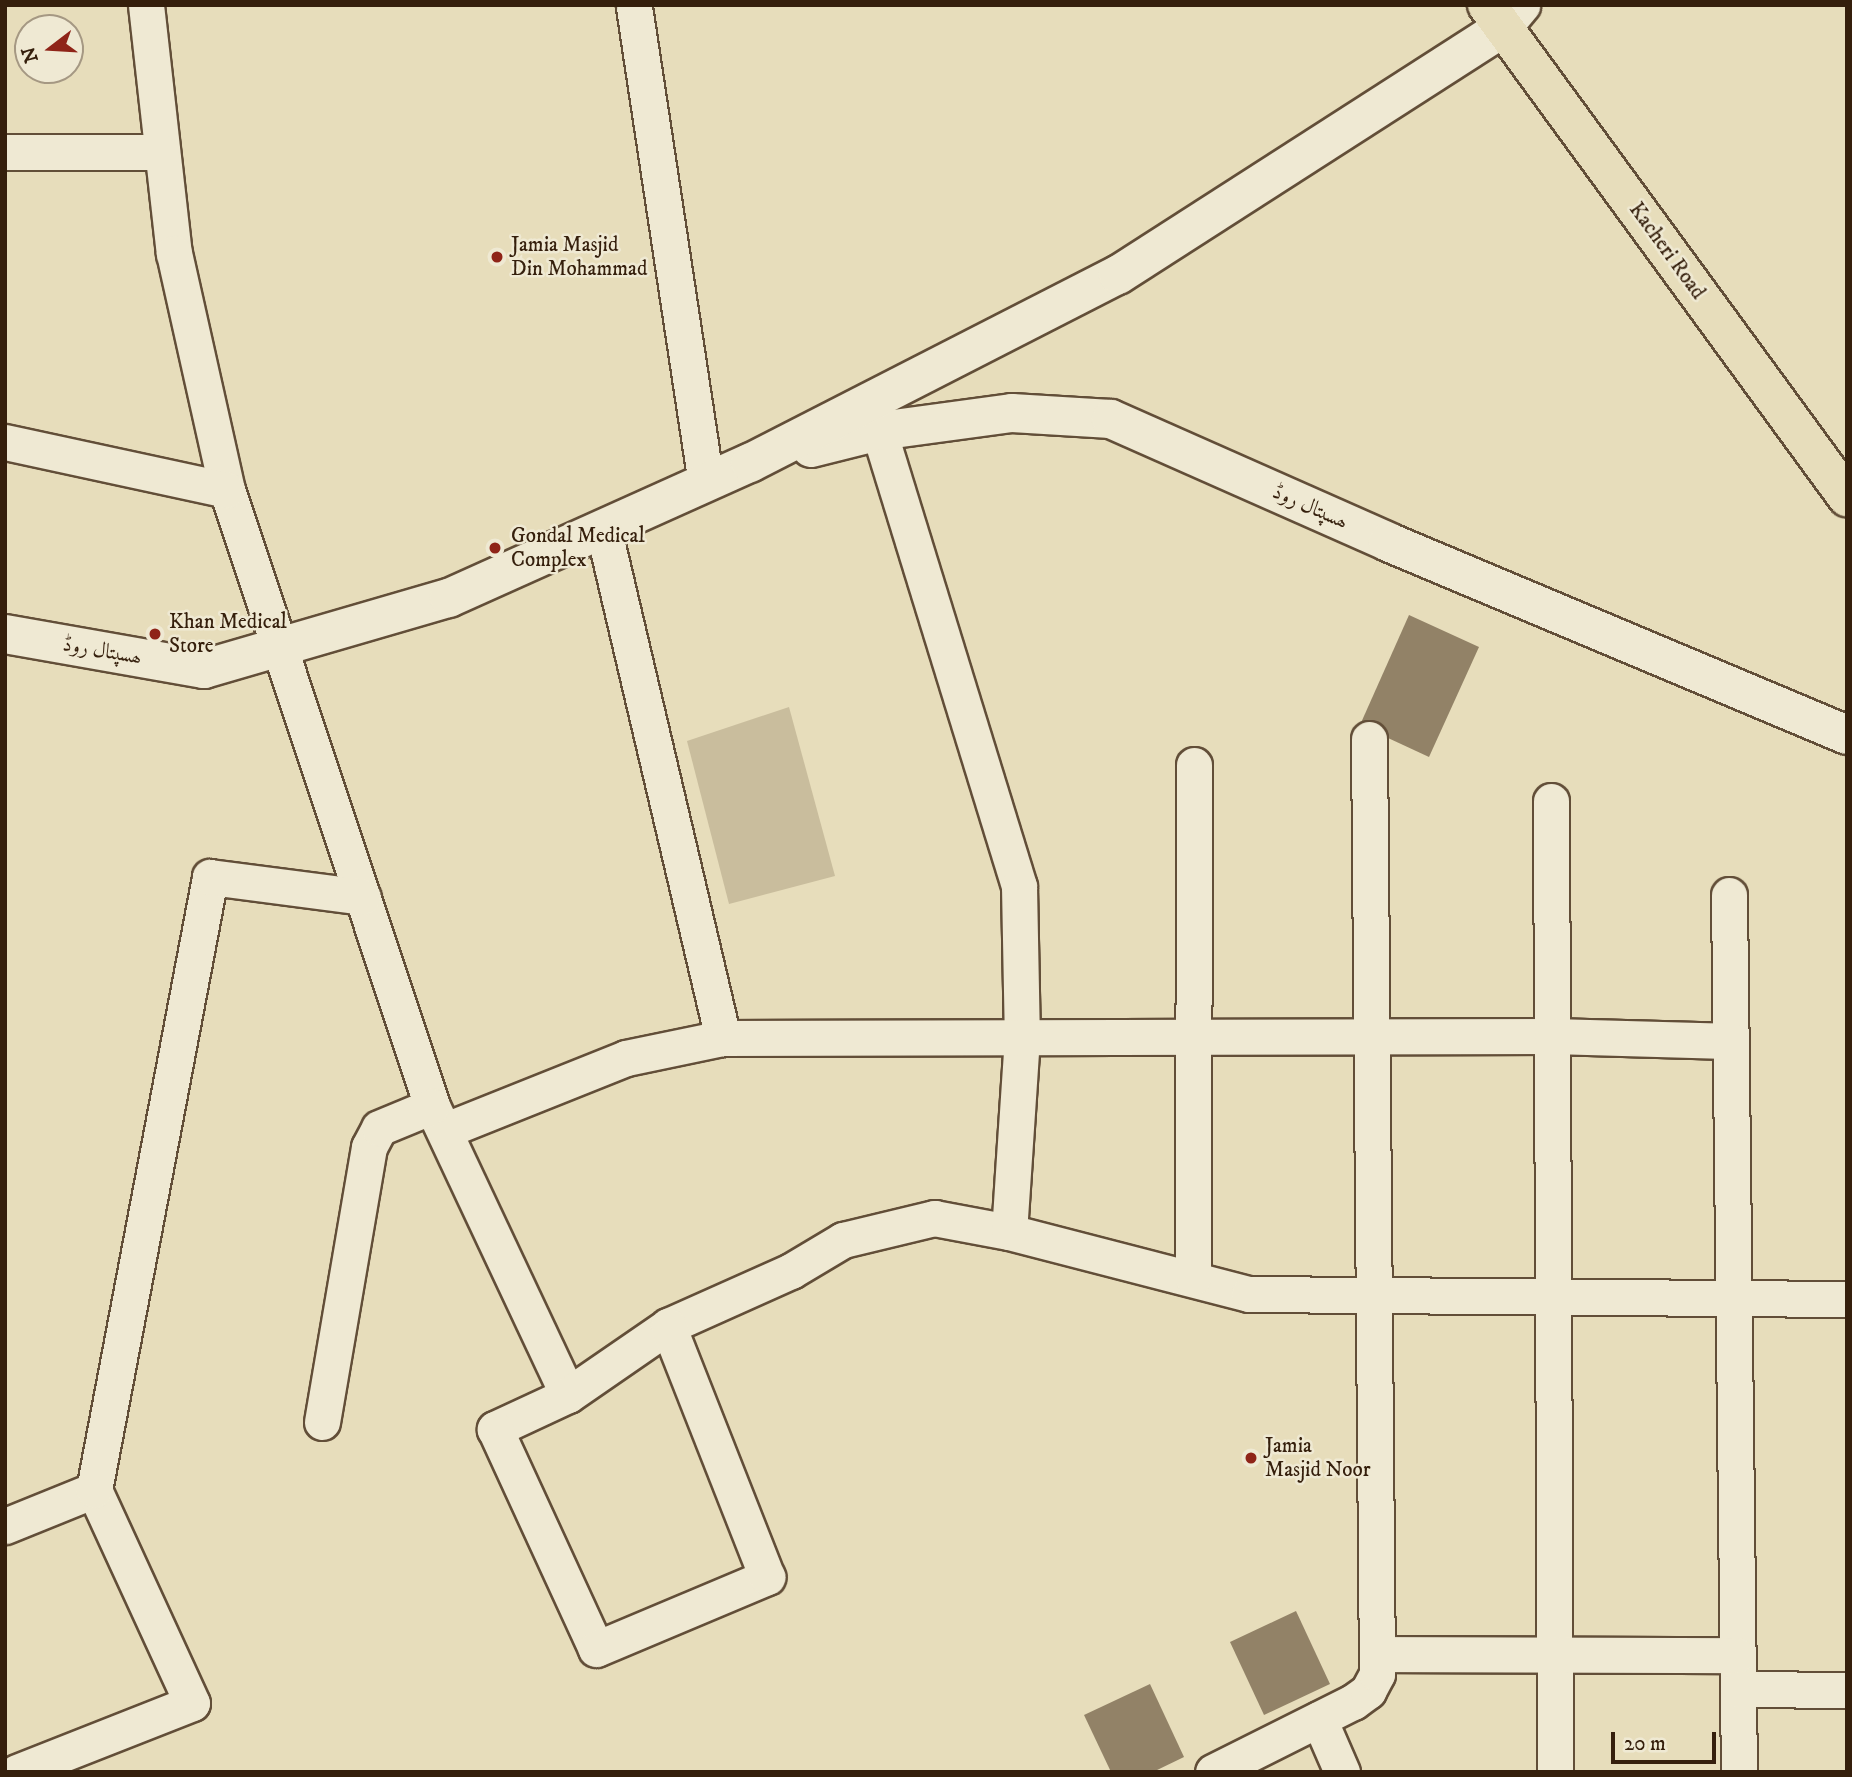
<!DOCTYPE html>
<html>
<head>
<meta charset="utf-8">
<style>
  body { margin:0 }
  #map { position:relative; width:1852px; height:1777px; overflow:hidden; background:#e7ddbb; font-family:"IM FELL DW Pica",Amiri,serif }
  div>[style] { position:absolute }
  .green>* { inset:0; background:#c9bd9d }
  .building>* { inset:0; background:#928267 }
  .roads { filter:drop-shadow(2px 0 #624e38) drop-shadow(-2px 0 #624e38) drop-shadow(0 2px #624e38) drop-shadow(0 -2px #624e38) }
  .street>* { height:35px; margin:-17.5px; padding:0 17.5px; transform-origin:17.5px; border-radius:17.5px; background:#efe9d3 }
  .secondary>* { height:38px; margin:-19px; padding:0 19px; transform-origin:19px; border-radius:19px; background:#efe9d3 }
  .primary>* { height:38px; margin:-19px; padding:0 19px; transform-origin:19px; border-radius:19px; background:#e7ddbb }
  .dots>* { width:19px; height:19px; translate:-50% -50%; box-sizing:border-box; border:4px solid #efe9d3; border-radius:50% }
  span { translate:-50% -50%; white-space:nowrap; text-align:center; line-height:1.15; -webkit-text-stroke:5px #efe9d3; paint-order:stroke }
  .poi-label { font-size:21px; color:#351f0c }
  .left { translate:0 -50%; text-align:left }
  .street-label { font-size:21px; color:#351f0c }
  .frame { position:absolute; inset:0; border:7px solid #351f0c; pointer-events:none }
  .north { position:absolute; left:14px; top:14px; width:70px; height:70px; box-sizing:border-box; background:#efe9d3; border:2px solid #a59883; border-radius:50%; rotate:253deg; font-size:19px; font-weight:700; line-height:28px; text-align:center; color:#351f0c }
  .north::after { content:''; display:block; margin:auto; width:24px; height:32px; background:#8f2418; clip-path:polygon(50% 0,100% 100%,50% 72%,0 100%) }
  .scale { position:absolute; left:1611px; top:1732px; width:105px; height:32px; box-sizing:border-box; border:4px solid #351f0c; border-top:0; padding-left:9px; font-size:21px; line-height:24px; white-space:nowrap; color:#351f0c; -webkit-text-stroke:5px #efe9d3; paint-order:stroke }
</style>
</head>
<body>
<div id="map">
  <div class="green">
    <div style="clip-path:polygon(789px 707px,835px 876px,729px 904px,687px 741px)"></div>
  </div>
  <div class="building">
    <div style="clip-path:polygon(1409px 615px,1479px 647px,1429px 757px,1360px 725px)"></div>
    <div style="clip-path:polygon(1296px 1611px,1330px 1684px,1264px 1715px,1230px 1642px)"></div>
    <div style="clip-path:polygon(1150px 1684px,1184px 1757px,1153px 1772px,1111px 1772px,1084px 1715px)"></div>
  </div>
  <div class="roads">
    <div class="street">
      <div style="left:146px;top:5px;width:250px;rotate:83.6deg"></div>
      <div style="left:174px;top:253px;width:243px;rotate:77.4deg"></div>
      <div style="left:227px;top:490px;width:649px;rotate:71.59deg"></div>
      <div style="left:432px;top:1106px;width:319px;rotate:64.8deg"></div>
      <div style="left:568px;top:1395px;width:121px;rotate:-34.6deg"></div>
      <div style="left:668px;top:1326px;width:135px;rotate:-24.1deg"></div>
      <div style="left:791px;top:1271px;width:61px;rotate:-30.8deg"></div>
      <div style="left:843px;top:1240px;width:94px;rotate:-13.6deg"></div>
      <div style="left:934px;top:1218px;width:76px;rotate:10.6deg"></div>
      <div style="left:1009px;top:1232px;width:248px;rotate:14.5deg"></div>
      <div style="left:1249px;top:1294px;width:598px;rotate:0.48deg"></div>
      <div style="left:634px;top:7px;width:479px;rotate:81.4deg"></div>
      <div style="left:1503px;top:28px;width:30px;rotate:-50deg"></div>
      <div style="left:5px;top:152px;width:156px"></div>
      <div style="left:879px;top:431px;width:476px;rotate:72.9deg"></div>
      <div style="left:1019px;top:886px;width:151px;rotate:88.9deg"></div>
      <div style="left:1022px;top:1037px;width:195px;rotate:93.8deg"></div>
      <div style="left:5px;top:442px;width:227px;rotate:12.2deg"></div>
      <div style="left:604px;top:532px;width:520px;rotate:76.77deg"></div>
      <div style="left:1551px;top:801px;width:971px;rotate:89.76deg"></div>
      <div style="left:1729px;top:895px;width:877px;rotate:89.35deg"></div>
      <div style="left:446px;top:1130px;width:194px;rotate:-21.8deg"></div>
      <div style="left:626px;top:1058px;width:99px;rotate:-11.7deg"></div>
      <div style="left:723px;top:1038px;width:829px;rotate:-0.14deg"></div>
      <div style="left:1552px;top:1036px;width:179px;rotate:1.6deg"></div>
      <div style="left:1193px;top:1278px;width:513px;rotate:-89.89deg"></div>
      <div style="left:568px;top:1395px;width:81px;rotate:155deg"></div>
      <div style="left:495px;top:1429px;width:242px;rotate:65.3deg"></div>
      <div style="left:596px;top:1649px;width:186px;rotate:-22.8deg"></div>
      <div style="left:767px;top:1577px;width:270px;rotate:-111.5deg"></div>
      <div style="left:322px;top:1422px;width:279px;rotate:-80.3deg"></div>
      <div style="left:369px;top:1147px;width:21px;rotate:-62deg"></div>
      <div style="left:379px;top:1128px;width:57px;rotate:-22.5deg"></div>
      <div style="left:5px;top:1526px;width:96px;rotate:-22deg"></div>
      <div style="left:1380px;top:1654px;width:357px;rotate:0.2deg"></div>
      <div style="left:1738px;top:1689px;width:109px;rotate:0.5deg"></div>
      <div style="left:1319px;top:1719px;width:58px;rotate:66.5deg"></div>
      <div style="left:17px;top:1772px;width:188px;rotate:-21.5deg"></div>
      <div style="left:192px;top:1703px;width:234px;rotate:-114.7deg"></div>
      <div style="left:94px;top:1490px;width:624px;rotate:-79.28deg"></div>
      <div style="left:210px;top:877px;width:154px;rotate:7.4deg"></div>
      <div style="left:1213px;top:1772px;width:157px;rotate:-26.6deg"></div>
      <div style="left:1353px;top:1702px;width:19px;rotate:-36deg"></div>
      <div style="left:1368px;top:1691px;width:19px;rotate:-62deg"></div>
      <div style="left:1377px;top:1674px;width:935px;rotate:-90.49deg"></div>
    </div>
    <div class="secondary">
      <div style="left:811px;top:448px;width:70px;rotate:-14deg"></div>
      <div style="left:879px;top:431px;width:134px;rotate:-7.7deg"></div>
      <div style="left:1012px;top:413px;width:99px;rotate:3.5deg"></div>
      <div style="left:1111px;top:419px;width:303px;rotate:23.9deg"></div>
      <div style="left:1388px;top:542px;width:498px;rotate:22.8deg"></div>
      <div style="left:5px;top:634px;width:202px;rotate:10deg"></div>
      <div style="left:204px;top:669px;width:255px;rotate:-16.2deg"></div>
      <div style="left:449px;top:598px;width:330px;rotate:-24.2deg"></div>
      <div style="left:750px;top:463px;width:413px;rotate:-27.1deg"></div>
      <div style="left:1118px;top:275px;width:457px;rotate:-32.7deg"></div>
    </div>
    <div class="primary">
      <div style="left:1487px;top:5px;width:610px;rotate:53.81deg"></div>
    </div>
  </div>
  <div class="dots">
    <div style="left:497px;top:257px;background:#8f2418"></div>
    <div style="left:495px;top:548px;background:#8f2418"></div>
    <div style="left:155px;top:634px;background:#8f2418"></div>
    <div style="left:1251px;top:1458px;background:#8f2418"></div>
  </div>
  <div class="poi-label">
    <span class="left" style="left:511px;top:257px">Jamia Masjid<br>Din Mohammad</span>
    <span class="left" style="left:511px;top:548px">Gondal Medical<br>Complex</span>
    <span class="left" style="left:169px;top:634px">Khan Medical<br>Store</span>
    <span class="left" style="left:1265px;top:1458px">Jamia<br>Masjid Noor</span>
  </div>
  <div class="street-label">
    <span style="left:1667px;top:251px;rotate:54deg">Kacheri Road</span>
    <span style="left:1310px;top:507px;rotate:24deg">ھسپتال روڈ</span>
    <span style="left:102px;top:651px;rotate:10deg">ھسپتال روڈ</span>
  </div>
  <div class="frame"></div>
  <div class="north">N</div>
  <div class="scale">20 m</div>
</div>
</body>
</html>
